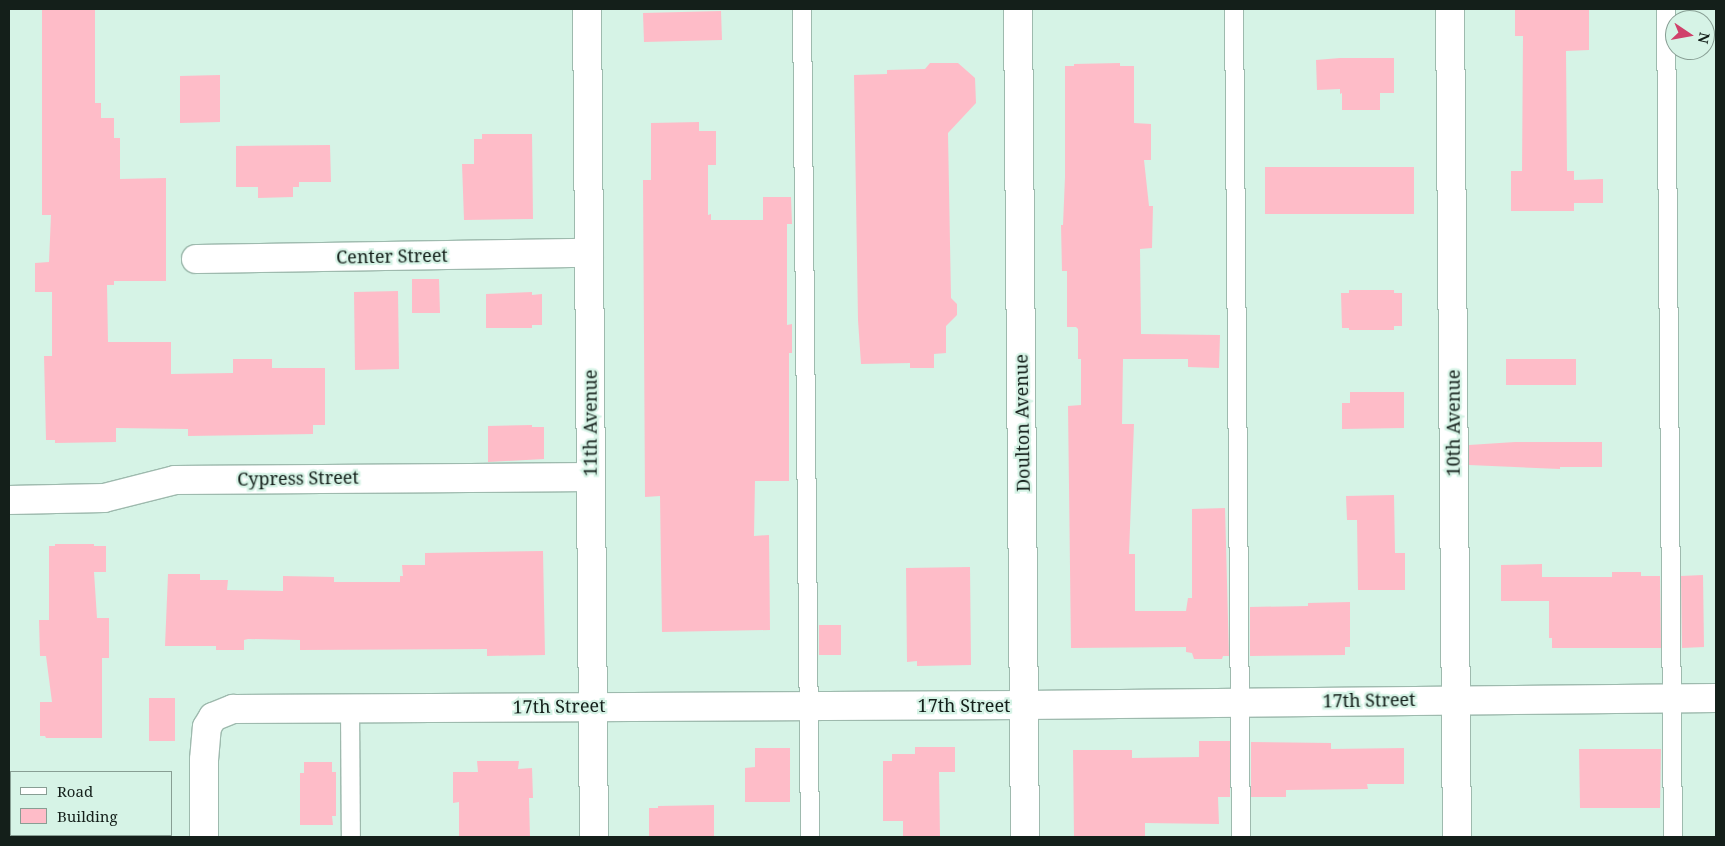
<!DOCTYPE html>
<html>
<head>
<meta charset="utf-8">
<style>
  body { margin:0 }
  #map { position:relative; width:1725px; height:846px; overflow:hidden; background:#d6f3e6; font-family:"Noto Serif",serif }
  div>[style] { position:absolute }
  .building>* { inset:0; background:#febcc8 }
  .roads { filter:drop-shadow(1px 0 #9ebaae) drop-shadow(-1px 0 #9ebaae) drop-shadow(0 1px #9ebaae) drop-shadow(0 -1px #9ebaae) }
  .lane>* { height:18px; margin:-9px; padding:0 9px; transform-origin:9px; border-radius:9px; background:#fff }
  .street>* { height:28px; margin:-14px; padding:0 14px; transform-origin:14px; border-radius:14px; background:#fff }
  span { translate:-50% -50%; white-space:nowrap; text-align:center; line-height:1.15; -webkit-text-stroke:4.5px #d6f3e6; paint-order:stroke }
  .street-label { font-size:18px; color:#141f1a }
  .frame { position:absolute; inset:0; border:10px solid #141f1a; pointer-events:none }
  .legend { position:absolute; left:10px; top:771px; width:162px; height:65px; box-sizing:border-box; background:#d6f3e6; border:1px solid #889e94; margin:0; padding:6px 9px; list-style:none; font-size:15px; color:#141f1a }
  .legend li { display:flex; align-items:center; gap:10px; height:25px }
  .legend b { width:25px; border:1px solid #889e94 }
  .north { position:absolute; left:1665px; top:10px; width:50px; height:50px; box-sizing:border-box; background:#d6f3e6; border:1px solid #889e94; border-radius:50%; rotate:102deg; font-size:14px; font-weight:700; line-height:20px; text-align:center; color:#141f1a }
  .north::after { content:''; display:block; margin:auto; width:18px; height:22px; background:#d0416b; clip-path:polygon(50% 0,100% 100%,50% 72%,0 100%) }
</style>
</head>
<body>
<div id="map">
  <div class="building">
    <div style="clip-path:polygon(42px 9px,95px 9px,95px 103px,101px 103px,101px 118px,114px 118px,114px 138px,120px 138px,120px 179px,166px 178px,166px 281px,114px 281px,114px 285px,107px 285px,108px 342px,171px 342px,171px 374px,233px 373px,233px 359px,272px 359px,272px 368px,325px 368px,325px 425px,313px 425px,313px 434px,188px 436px,188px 429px,116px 428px,116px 442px,55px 443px,55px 440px,46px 440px,44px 356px,52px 356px,52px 292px,35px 292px,35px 263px,49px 262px,51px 215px,42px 215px)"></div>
    <div style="clip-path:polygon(1589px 9px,1589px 50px,1566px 51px,1567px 171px,1574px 171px,1574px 180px,1603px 179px,1603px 203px,1574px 203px,1574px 211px,1511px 211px,1511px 171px,1522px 171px,1523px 36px,1515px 36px,1515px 10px)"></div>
    <div style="clip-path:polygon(721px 11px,722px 40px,644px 42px,643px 13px)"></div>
    <div style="clip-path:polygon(1340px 58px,1394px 58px,1394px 93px,1380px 93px,1380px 110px,1342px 110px,1342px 93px,1340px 94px,1340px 89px,1317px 90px,1316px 60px)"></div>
    <div style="clip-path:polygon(930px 63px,958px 63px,975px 78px,976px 103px,948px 133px,951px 298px,957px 304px,957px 315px,946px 326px,946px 353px,934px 354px,934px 368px,910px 368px,910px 363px,861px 364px,858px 320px,854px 75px,887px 74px,887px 70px,925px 69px)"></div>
    <div style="clip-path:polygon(1120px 63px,1120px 66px,1134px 66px,1134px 123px,1151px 124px,1151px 160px,1144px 160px,1149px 206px,1153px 206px,1152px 248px,1140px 249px,1141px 334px,1220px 335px,1219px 368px,1188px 367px,1188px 359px,1123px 359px,1122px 424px,1134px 424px,1129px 554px,1135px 554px,1135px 611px,1186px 611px,1188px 598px,1192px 598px,1192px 509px,1225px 508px,1229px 656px,1223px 656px,1222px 659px,1194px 659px,1192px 653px,1186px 652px,1186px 647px,1071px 648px,1068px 406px,1081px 405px,1081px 359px,1078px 359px,1078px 329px,1076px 327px,1067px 327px,1067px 271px,1062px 271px,1061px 225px,1063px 225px,1065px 177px,1065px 66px,1074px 66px,1074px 64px)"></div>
    <div style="clip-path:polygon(220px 75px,220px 122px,180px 123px,180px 76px)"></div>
    <div style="clip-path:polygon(699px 122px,699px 131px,716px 131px,716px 165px,708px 165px,708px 215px,711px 214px,711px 220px,763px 220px,763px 197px,791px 197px,792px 224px,787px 224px,787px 325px,792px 324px,792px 353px,789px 353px,789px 481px,755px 481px,754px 536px,769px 535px,770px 630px,662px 632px,660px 496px,645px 497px,643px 180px,651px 180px,651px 123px)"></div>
    <div style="clip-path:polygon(482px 134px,532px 134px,533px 219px,464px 220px,462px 164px,474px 164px,474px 139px,482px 139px)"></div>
    <div style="clip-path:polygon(330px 145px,331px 182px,299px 182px,299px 187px,293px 187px,293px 197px,258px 198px,258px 187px,236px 187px,236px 146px)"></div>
    <div style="clip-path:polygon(1265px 167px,1414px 167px,1414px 214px,1265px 214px)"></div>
    <div style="clip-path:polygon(412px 279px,439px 279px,440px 313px,412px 313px)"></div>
    <div style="clip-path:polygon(1349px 290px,1394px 290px,1394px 293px,1402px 293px,1402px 326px,1394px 326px,1394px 330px,1349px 330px,1349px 328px,1342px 328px,1341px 293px,1349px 293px)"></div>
    <div style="clip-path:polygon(398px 291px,399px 369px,355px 370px,354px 292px)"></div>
    <div style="clip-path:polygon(532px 292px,532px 295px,542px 294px,542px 325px,532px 325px,532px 328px,486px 328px,486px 294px)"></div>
    <div style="clip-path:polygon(1506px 359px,1576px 359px,1576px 385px,1506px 385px)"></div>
    <div style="clip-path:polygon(1350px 392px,1404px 392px,1404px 428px,1342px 429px,1342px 403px,1350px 403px)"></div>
    <div style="clip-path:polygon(532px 425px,532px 427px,544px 427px,544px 459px,488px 462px,488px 426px)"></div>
    <div style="clip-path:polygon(1515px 442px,1602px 442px,1602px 467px,1560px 467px,1560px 469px,1469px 465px,1469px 445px)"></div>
    <div style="clip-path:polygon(1394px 495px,1395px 553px,1405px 553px,1405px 590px,1358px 590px,1357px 520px,1347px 520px,1346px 496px)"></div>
    <div style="clip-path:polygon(55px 544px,94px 544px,94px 546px,106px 546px,106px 572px,94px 572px,97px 618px,109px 618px,109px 658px,102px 658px,102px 738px,46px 738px,45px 736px,40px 736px,40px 702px,52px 702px,46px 656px,40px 656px,39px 620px,49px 620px,49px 546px,55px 546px)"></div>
    <div style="clip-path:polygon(543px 551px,545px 655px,487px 656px,487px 649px,300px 650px,300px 640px,248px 639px,244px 640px,244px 650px,216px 650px,216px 646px,165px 646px,168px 574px,200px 574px,200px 580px,228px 580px,227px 590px,283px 591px,283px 576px,334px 577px,334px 582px,400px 582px,400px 576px,403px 576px,402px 565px,425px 565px,425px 553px)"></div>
    <div style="clip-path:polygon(1542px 564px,1542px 577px,1612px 577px,1612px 572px,1641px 572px,1641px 576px,1660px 576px,1661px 648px,1552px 648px,1552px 638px,1549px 638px,1549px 601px,1501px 601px,1501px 565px)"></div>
    <div style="clip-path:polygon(970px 567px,971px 665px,917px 666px,917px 661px,907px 662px,906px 568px)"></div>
    <div style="clip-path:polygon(1703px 575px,1704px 647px,1682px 648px,1681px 576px)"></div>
    <div style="clip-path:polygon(1350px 602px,1350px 647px,1345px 647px,1345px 655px,1250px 656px,1250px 607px,1308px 606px,1308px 603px)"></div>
    <div style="clip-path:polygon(819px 625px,841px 625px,841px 655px,819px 655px)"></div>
    <div style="clip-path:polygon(149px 698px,175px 698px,175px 741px,149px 741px)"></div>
    <div style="clip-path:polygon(1199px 741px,1230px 741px,1230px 797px,1218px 797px,1219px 824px,1145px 823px,1145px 837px,1074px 837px,1073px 750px,1132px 750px,1132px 758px,1199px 757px)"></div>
    <div style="clip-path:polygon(1251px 742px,1331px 743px,1331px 749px,1404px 748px,1404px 784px,1367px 784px,1368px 789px,1286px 790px,1286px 797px,1251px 797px)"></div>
    <div style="clip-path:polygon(915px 747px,955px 747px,955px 772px,939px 772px,940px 837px,903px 837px,903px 821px,883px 821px,883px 761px,892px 761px,892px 754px,915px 754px)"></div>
    <div style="clip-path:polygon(755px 748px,790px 748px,790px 802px,745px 802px,745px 768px,755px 767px)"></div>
    <div style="clip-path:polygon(1579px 749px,1661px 749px,1660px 808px,1580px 808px)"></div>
    <div style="clip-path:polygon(477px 761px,519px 761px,518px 769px,532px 768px,533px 798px,529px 798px,530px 837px,459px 837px,459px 802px,453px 803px,453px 772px,478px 772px)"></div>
    <div style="clip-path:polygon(304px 762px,332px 762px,332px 772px,336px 772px,336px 816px,332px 816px,333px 825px,300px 825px,300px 773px,304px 773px)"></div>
    <div style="clip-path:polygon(714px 805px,714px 837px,649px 837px,649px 808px,658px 808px,658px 806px)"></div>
  </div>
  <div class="roads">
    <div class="lane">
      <div style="left:802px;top:9px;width:828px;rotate:89.45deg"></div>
      <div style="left:1234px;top:9px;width:828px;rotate:89.52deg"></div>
      <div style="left:1666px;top:9px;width:828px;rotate:89.52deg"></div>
      <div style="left:350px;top:708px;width:129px;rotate:89.6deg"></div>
    </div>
    <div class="street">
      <div style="left:587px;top:9px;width:828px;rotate:89.52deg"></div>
      <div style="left:1018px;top:9px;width:828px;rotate:89.52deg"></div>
      <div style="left:1450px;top:9px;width:828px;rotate:89.52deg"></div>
      <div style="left:196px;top:259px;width:393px;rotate:-0.9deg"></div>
      <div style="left:9px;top:500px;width:95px;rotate:-1.2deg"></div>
      <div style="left:104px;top:498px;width:73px;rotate:-14.2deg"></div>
      <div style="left:175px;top:480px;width:415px;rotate:-0.4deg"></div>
      <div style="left:204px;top:837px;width:77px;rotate:-90deg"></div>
      <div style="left:204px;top:760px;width:33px;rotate:-85deg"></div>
      <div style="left:207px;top:727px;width:12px;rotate:-59deg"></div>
      <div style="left:213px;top:717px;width:22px;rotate:-22deg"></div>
      <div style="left:233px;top:709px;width:791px;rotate:-0.29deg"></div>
      <div style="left:1024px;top:705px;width:692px;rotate:-0.58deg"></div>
    </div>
  </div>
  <div class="street-label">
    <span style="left:392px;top:256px;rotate:-1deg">Center Street</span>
    <span style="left:590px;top:423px;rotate:-90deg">11th Avenue</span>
    <span style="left:1022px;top:423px;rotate:-91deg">Doulton Avenue</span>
    <span style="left:1453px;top:423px;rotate:-90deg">10th Avenue</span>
    <span style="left:298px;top:478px;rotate:-1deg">Cypress Street</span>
    <span style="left:1369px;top:700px;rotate:-1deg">17th Street</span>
    <span style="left:964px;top:705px">17th Street</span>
    <span style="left:559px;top:706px;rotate:-1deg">17th Street</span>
  </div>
  <div class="frame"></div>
  <ul class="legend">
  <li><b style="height:6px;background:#fff"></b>Road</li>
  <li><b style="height:14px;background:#febcc8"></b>Building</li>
  </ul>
  <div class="north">N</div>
</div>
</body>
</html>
